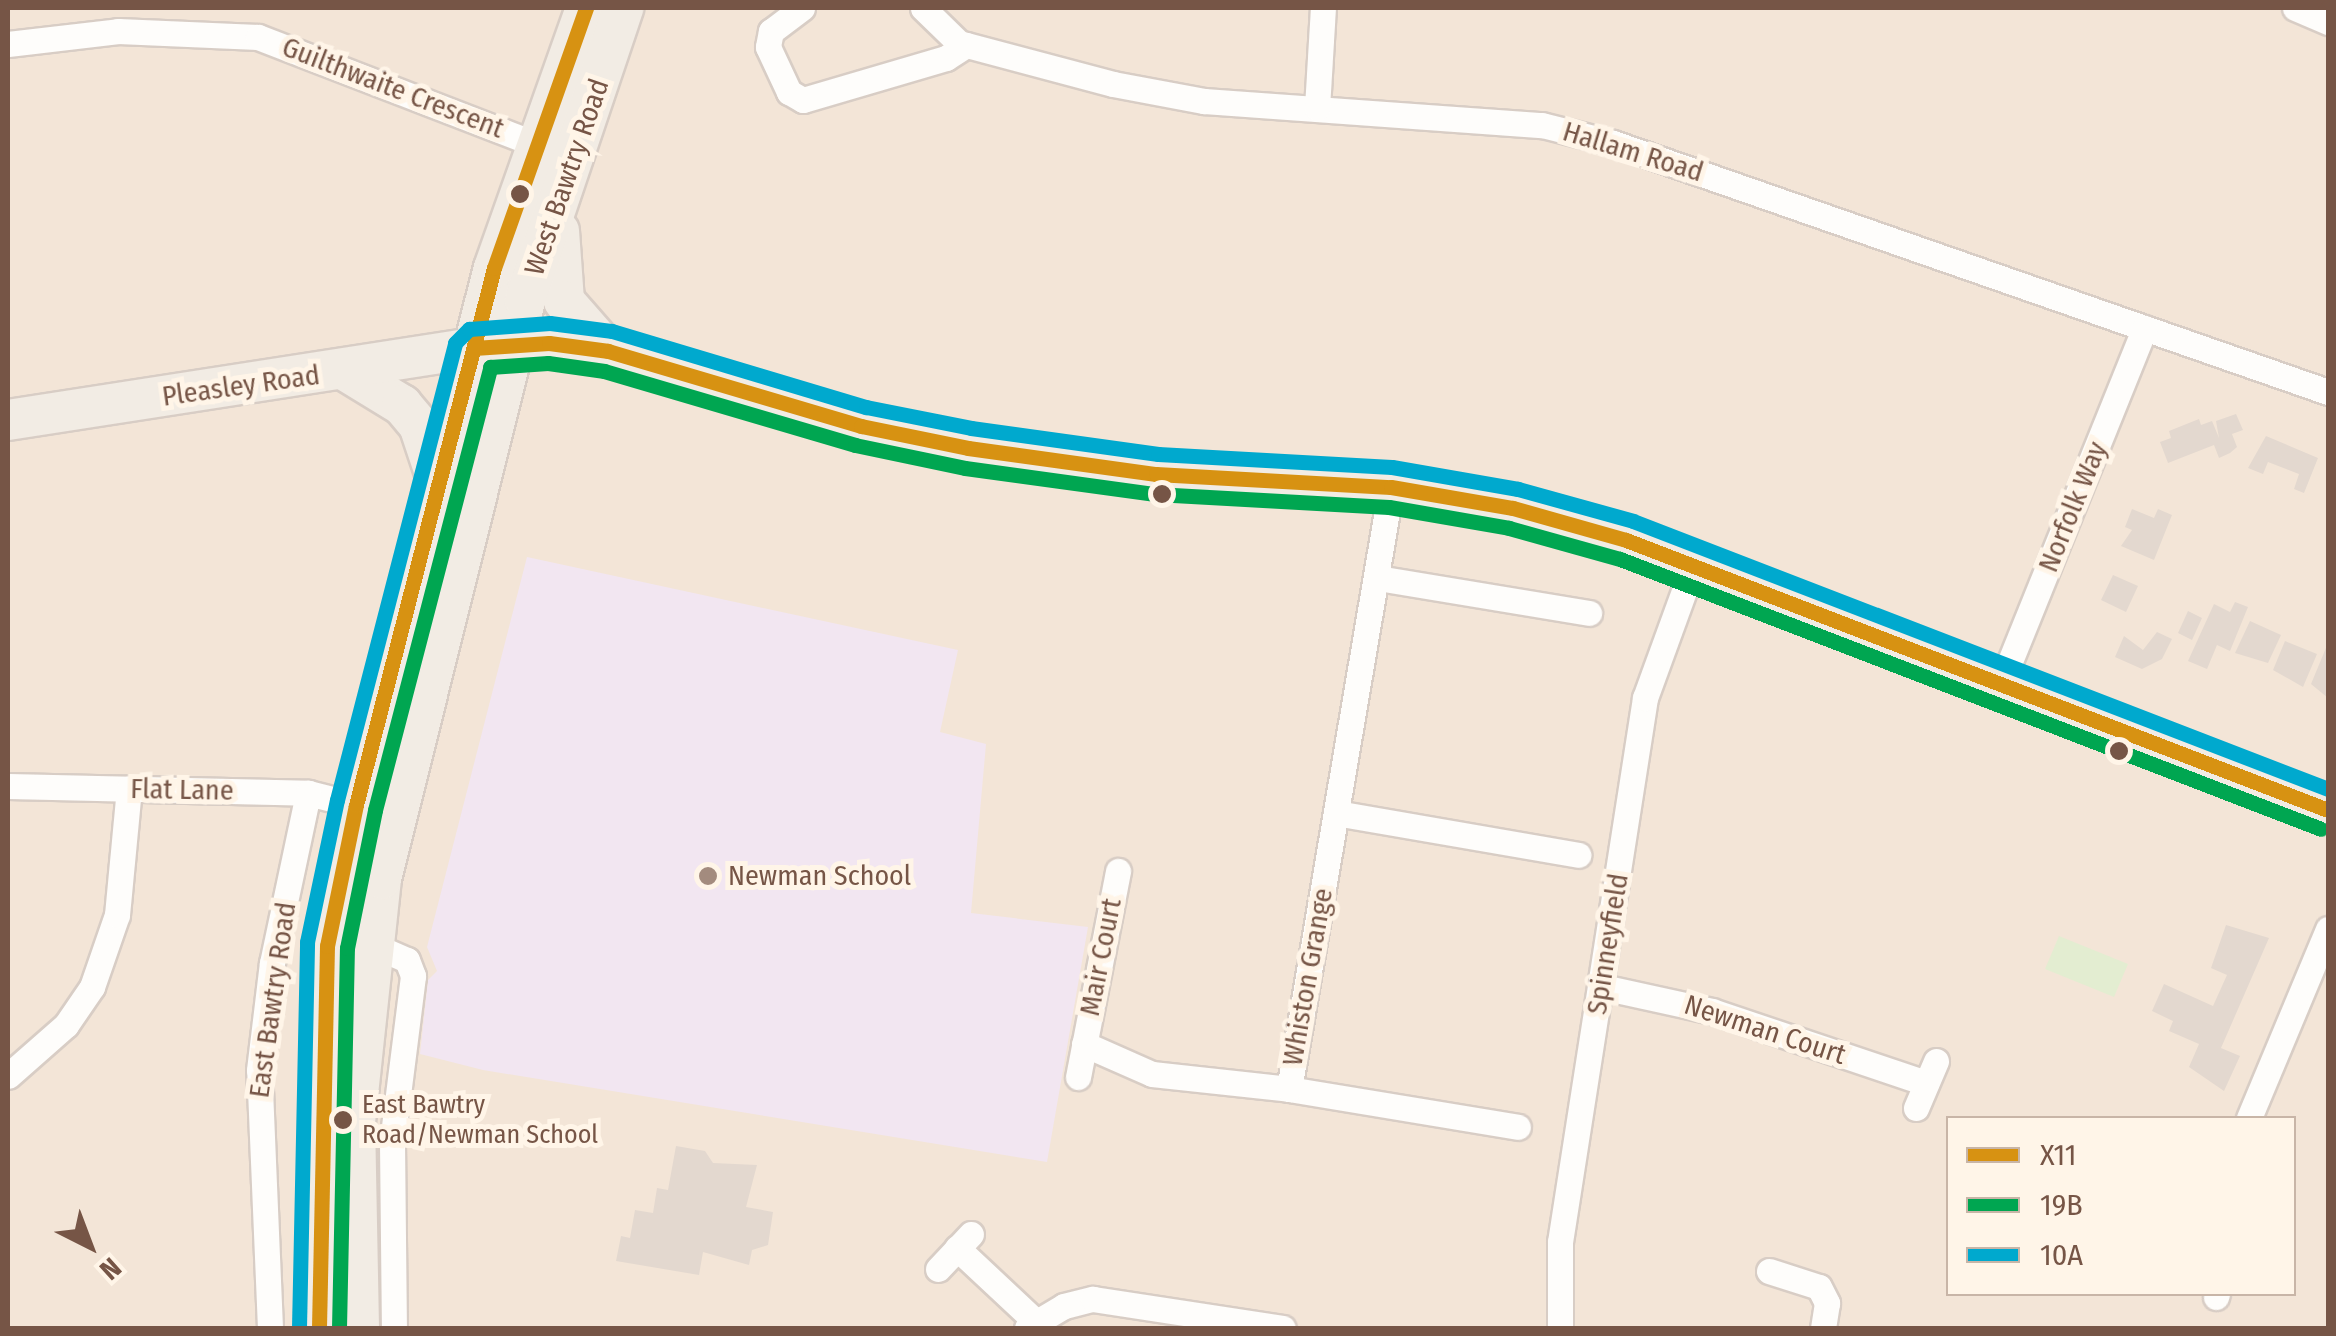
<!DOCTYPE html>
<html>
<head>
<meta charset="utf-8">
<style>
  body { margin:0 }
  #map { position:relative; width:2336px; height:1336px; overflow:hidden; background:#f7f0e7; font-family:"Fira Sans Condensed",sans-serif }
  div>[style] { position:absolute }
  .residential>* { inset:0; background:#f3e5d7 }
  .education>* { inset:0; background:#f2e6f1 }
  .green>* { inset:0; background:#e3edd1 }
  .building>* { inset:0; background:#e3d8cf }
  .roads { filter:drop-shadow(2px 0 #d8cdc5) drop-shadow(-2px 0 #d8cdc5) drop-shadow(0 2px #d8cdc5) drop-shadow(0 -2px #d8cdc5) }
  .street>* { height:25px; margin:-12.5px; padding:0 12.5px; transform-origin:12.5px; border-radius:12.5px; background:#fefdfb }
  .primary>* { height:40px; margin:-20px; padding:0 20px; transform-origin:20px; border-radius:20px; background:#f2ece4 }
  .bus-1>* { height:15px; margin:-7.5px; padding:0 7.5px; transform-origin:7.5px; border-radius:7.5px; background:#d79212 }
  .bus-2>* { height:15px; margin:-7.5px; padding:0 7.5px; transform-origin:7.5px; border-radius:7.5px; background:#00a651 }
  .bus-3>* { height:15px; margin:-7.5px; padding:0 7.5px; transform-origin:7.5px; border-radius:7.5px; background:#00a9ce }
  .dots>* { width:28px; height:28px; translate:-50% -50%; box-sizing:border-box; border:5px solid #fff5e8; border-radius:50% }
  span { translate:-50% -50%; white-space:nowrap; text-align:center; line-height:1.15; -webkit-text-stroke:10px #fff5e8; paint-order:stroke }
  .bus-label { font-size:26px; color:#765546 }
  .left { translate:0 -50%; text-align:left }
  .street-label { font-size:28px; color:#765546 }
  .poi-label { font-size:28px; color:#765546 }
  .frame { position:absolute; inset:0; border:10px solid #765546; pointer-events:none }
  .legend { position:absolute; left:1946px; top:1116px; width:350px; height:180px; box-sizing:border-box; background:#fff5e8; border:2px solid #c8b5a7; margin:0; padding:12px 18px; list-style:none; font-size:30px; color:#765546 }
  .legend li { display:flex; align-items:center; gap:20px; height:50px }
  .legend b { width:50px; border:2px solid #c8b5a7 }
  .north { position:absolute; left:40px; top:1196px; width:100px; height:100px; -webkit-text-stroke:8px #fff5e8; paint-order:stroke; rotate:138deg; font-size:28px; font-weight:700; line-height:40px; text-align:center; color:#765546 }
  .north::after { content:''; display:block; margin:auto; width:35px; height:45px; background:#765546; clip-path:polygon(50% 0,100% 100%,50% 72%,0 100%) }
</style>
</head>
<body>
<div id="map">
  <div class="residential">
    <div style="clip-path:polygon(evenodd,8px 8px,586px 8px,638px 26px,646px 8px,2328px 8px,2328px 1328px,8px 1328px,8px 8px,1948px 1118px,2294px 1118px,2294px 1294px,1948px 1294px,1948px 1118px)"></div>
  </div>
  <div class="education">
    <div style="clip-path:polygon(527px 557px,958px 650px,940px 732px,986px 744px,971px 913px,1088px 927px,1047px 1162px,483px 1070px,420px 1054px,428px 980px,437px 971px,427px 947px)"></div>
  </div>
  <div class="green">
    <div style="clip-path:polygon(2059px 936px,2128px 964px,2114px 997px,2045px 969px)"></div>
  </div>
  <div class="building">
    <div style="clip-path:polygon(2236px 414px,2243px 430px,2232px 434px,2237px 447px,2230px 453px,2219px 458px,2214px 445px,2168px 463px,2160px 442px,2171px 438px,2169px 431px,2199px 419px,2201px 425px,2212px 421px,2219px 438px,2216px 421px)"></div>
    <div style="clip-path:polygon(2266px 436px,2318px 458px,2304px 493px,2294px 489px,2299px 474px,2268px 462px,2263px 474px,2248px 468px)"></div>
    <div style="clip-path:polygon(2132px 509px,2154px 518px,2158px 509px,2172px 515px,2154px 560px,2121px 546px,2132px 530px,2125px 527px)"></div>
    <div style="clip-path:polygon(2113px 575px,2138px 586px,2126px 612px,2101px 600px)"></div>
    <div style="clip-path:polygon(2235px 602px,2248px 607px,2230px 651px,2217px 645px,2207px 669px,2188px 661px,2214px 604px,2230px 612px)"></div>
    <div style="clip-path:polygon(2188px 611px,2202px 618px,2192px 640px,2178px 633px)"></div>
    <div style="clip-path:polygon(2250px 621px,2281px 635px,2268px 663px,2235px 653px)"></div>
    <div style="clip-path:polygon(2157px 632px,2172px 639px,2162px 659px,2142px 669px,2115px 657px,2124px 636px,2143px 650px)"></div>
    <div style="clip-path:polygon(2285px 641px,2317px 654px,2303px 687px,2273px 670px)"></div>
    <div style="clip-path:polygon(2328px 643px,2328px 698px,2311px 684px)"></div>
    <div style="clip-path:polygon(2226px 925px,2269px 938px,2221px 1048px,2240px 1056px,2224px 1091px,2189px 1067px,2199px 1044px,2169px 1031px,2173px 1021px,2152px 1011px,2164px 984px,2213px 1006px,2227px 975px,2211px 968px)"></div>
    <div style="clip-path:polygon(676px 1146px,705px 1151px,713px 1163px,757px 1165px,746px 1207px,773px 1212px,768px 1245px,752px 1250px,749px 1265px,703px 1252px,699px 1275px,616px 1261px,621px 1236px,630px 1238px,635px 1210px,653px 1213px,657px 1188px,668px 1190px)"></div>
  </div>
  <div class="roads">
    <div class="street">
      <div style="left:802px;top:8px;width:39px;rotate:143deg"></div>
      <div style="left:771px;top:31px;width:16px;rotate:101deg"></div>
      <div style="left:768px;top:47px;width:50px;rotate:65deg"></div>
      <div style="left:789px;top:92px;width:16px;rotate:30deg"></div>
      <div style="left:803px;top:100px;width:149px;rotate:-16.4deg"></div>
      <div style="left:946px;top:58px;width:24px;rotate:-33deg"></div>
      <div style="left:923px;top:8px;width:50px;rotate:44.2deg"></div>
      <div style="left:959px;top:43px;width:159px;rotate:14.9deg"></div>
      <div style="left:1113px;top:84px;width:93px;rotate:10.6deg"></div>
      <div style="left:1204px;top:101px;width:339px;rotate:4.1deg"></div>
      <div style="left:1542px;top:125px;width:73px;rotate:14.2deg"></div>
      <div style="left:1613px;top:143px;width:757px;rotate:19.2deg"></div>
      <div style="left:2295px;top:8px;width:36px;rotate:23deg"></div>
      <div style="left:8px;top:44px;width:111px;rotate:-6.7deg"></div>
      <div style="left:118px;top:31px;width:140px;rotate:2.5deg"></div>
      <div style="left:258px;top:37px;width:300px;rotate:21.1deg"></div>
      <div style="left:1317px;top:108px;width:100px;rotate:-86.6deg"></div>
      <div style="left:1378px;top:578px;width:214px;rotate:9.4deg"></div>
      <div style="left:2000px;top:686px;width:386px;rotate:-68deg"></div>
      <div style="left:8px;top:786px;width:300px;rotate:1.3deg"></div>
      <div style="left:308px;top:793px;width:49px;rotate:14deg"></div>
      <div style="left:1336px;top:813px;width:246px;rotate:9.8deg"></div>
      <div style="left:370px;top:944px;width:40px;rotate:23.4deg"></div>
      <div style="left:407px;top:960px;width:17px;rotate:69deg"></div>
      <div style="left:413px;top:976px;width:168px;rotate:97.2deg"></div>
      <div style="left:392px;top:1143px;width:185px;rotate:89.4deg"></div>
      <div style="left:1602px;top:987px;width:113px;rotate:12.3deg"></div>
      <div style="left:1712px;top:1011px;width:226px;rotate:18.6deg"></div>
      <div style="left:1084px;top:1044px;width:74px;rotate:23.8deg"></div>
      <div style="left:1152px;top:1074px;width:138px;rotate:6.2deg"></div>
      <div style="left:1289px;top:1089px;width:232px;rotate:9.4deg"></div>
      <div style="left:8px;top:1076px;width:77px;rotate:-41.3deg"></div>
      <div style="left:66px;top:1025px;width:46px;rotate:-55.6deg"></div>
      <div style="left:92px;top:987px;width:76px;rotate:-70.9deg"></div>
      <div style="left:117px;top:915px;width:127px;rotate:-84.6deg"></div>
      <div style="left:1078px;top:1077px;width:210px;rotate:-79deg"></div>
      <div style="left:1289px;top:1089px;width:611px;rotate:-80.38deg"></div>
      <div style="left:1916px;top:1108px;width:51px;rotate:-66.9deg"></div>
      <div style="left:2249px;top:1118px;width:205px;rotate:-67.3deg"></div>
      <div style="left:957px;top:1248px;width:107px;rotate:43.1deg"></div>
      <div style="left:938px;top:1269px;width:48px;rotate:-46.7deg"></div>
      <div style="left:1769px;top:1271px;width:52px;rotate:17.7deg"></div>
      <div style="left:1819px;top:1287px;width:18px;rotate:63deg"></div>
      <div style="left:1827px;top:1303px;width:25px;rotate:99deg"></div>
      <div style="left:2216px;top:1297px;width:3px;rotate:-72deg"></div>
      <div style="left:270px;top:1328px;width:258px;rotate:-92.4deg"></div>
      <div style="left:259px;top:1070px;width:108px;rotate:-83.1deg"></div>
      <div style="left:272px;top:963px;width:174px;rotate:-78deg"></div>
      <div style="left:1027px;top:1328px;width:43px;rotate:-30.7deg"></div>
      <div style="left:1064px;top:1306px;width:30px;rotate:-14deg"></div>
      <div style="left:1093px;top:1299px;width:192px;rotate:8.7deg"></div>
      <div style="left:1560px;top:1328px;width:86px;rotate:-90deg"></div>
      <div style="left:1560px;top:1242px;width:551px;rotate:-81.12deg"></div>
      <div style="left:1645px;top:698px;width:140px;rotate:-70deg"></div>
    </div>
    <div class="primary">
      <div style="left:559px;top:231px;width:70px;rotate:85.9deg"></div>
      <div style="left:564px;top:301px;width:67px;rotate:48.7deg"></div>
      <div style="left:346px;top:371px;width:66px;rotate:31.3deg"></div>
      <div style="left:402px;top:405px;width:26px;rotate:50deg"></div>
      <div style="left:419px;top:425px;width:60px;rotate:71.6deg"></div>
      <div style="left:8px;top:420px;width:472px;rotate:-8.8deg"></div>
      <div style="left:474px;top:348px;width:75px;rotate:-3.8deg"></div>
      <div style="left:549px;top:343px;width:60px;rotate:7.7deg"></div>
      <div style="left:608px;top:351px;width:264px;rotate:16.5deg"></div>
      <div style="left:861px;top:426px;width:109px;rotate:11.6deg"></div>
      <div style="left:968px;top:448px;width:190px;rotate:7.9deg"></div>
      <div style="left:1156px;top:474px;width:235px;rotate:3.2deg"></div>
      <div style="left:1391px;top:487px;width:170px;rotate:10.8deg"></div>
      <div style="left:1558px;top:519px;width:823px;rotate:20.7deg"></div>
      <div style="left:319px;top:1328px;width:382px;rotate:-88.8deg"></div>
      <div style="left:327px;top:946px;width:144px;rotate:-78.4deg"></div>
      <div style="left:356px;top:805px;width:554px;rotate:-75.59deg"></div>
      <div style="left:494px;top:268px;width:276px;rotate:-70.5deg"></div>
      <div style="left:359px;top:1328px;width:206px;rotate:-91.1deg"></div>
      <div style="left:355px;top:1122px;width:244px;rotate:-83.9deg"></div>
      <div style="left:381px;top:879px;width:597px;rotate:-76.03deg"></div>
      <div style="left:525px;top:300px;width:308px;rotate:-71.4deg"></div>
    </div>
  </div>
  <div class="bus-1">
    <div style="left:474px;top:348px;width:75px;rotate:-3.8deg"></div>
    <div style="left:549px;top:343px;width:60px;rotate:7.7deg"></div>
    <div style="left:608px;top:351px;width:264px;rotate:16.5deg"></div>
    <div style="left:861px;top:426px;width:109px;rotate:11.6deg"></div>
    <div style="left:968px;top:448px;width:190px;rotate:7.9deg"></div>
    <div style="left:1156px;top:474px;width:235px;rotate:3.2deg"></div>
    <div style="left:1391px;top:487px;width:124px;rotate:9.8deg"></div>
    <div style="left:1513px;top:508px;width:117px;rotate:15.8deg"></div>
    <div style="left:1626px;top:540px;width:752px;rotate:21.04deg"></div>
    <div style="left:319px;top:1328px;width:382px;rotate:-88.8deg"></div>
    <div style="left:327px;top:946px;width:144px;rotate:-78.4deg"></div>
    <div style="left:356px;top:805px;width:554px;rotate:-75.59deg"></div>
    <div style="left:494px;top:268px;width:276px;rotate:-70.5deg"></div>
  </div>
  <div class="bus-2">
    <div style="left:339px;top:1328px;width:380px;rotate:-88.8deg"></div>
    <div style="left:347px;top:948px;width:141px;rotate:-78.5deg"></div>
    <div style="left:375px;top:810px;width:458px;rotate:-75.4deg"></div>
    <div style="left:490px;top:367px;width:58px;rotate:-3.9deg"></div>
    <div style="left:548px;top:363px;width:57px;rotate:8.1deg"></div>
    <div style="left:604px;top:371px;width:262px;rotate:16.4deg"></div>
    <div style="left:855px;top:445px;width:112px;rotate:11.8deg"></div>
    <div style="left:965px;top:468px;width:192px;rotate:7.8deg"></div>
    <div style="left:1155px;top:494px;width:234px;rotate:3.2deg"></div>
    <div style="left:1389px;top:507px;width:122px;rotate:9.9deg"></div>
    <div style="left:1509px;top:528px;width:115px;rotate:15.6deg"></div>
    <div style="left:1620px;top:559px;width:751px;rotate:21.06deg"></div>
  </div>
  <div class="bus-3">
    <div style="left:299px;top:1328px;width:386px;rotate:-88.8deg"></div>
    <div style="left:307px;top:942px;width:145px;rotate:-78.1deg"></div>
    <div style="left:337px;top:800px;width:472px;rotate:-75.5deg"></div>
    <div style="left:455px;top:343px;width:20px;rotate:-45deg"></div>
    <div style="left:469px;top:329px;width:81px;rotate:-4.2deg"></div>
    <div style="left:550px;top:323px;width:63px;rotate:7.4deg"></div>
    <div style="left:612px;top:331px;width:265px;rotate:16.7deg"></div>
    <div style="left:866px;top:407px;width:107px;rotate:11.3deg"></div>
    <div style="left:971px;top:428px;width:189px;rotate:7.9deg"></div>
    <div style="left:1158px;top:454px;width:234px;rotate:3.2deg"></div>
    <div style="left:1392px;top:467px;width:128px;rotate:9.9deg"></div>
    <div style="left:1518px;top:489px;width:119px;rotate:15.5deg"></div>
    <div style="left:1633px;top:521px;width:745px;rotate:21.09deg"></div>
  </div>
  <div class="dots">
    <div style="left:520px;top:194px;background:#765546"></div>
    <div style="left:1162px;top:494px;background:#765546"></div>
    <div style="left:2119px;top:751px;background:#765546"></div>
    <div style="left:708px;top:876px;background:#a38b7e"></div>
    <div style="left:343px;top:1120px;background:#765546"></div>
  </div>
  <div class="bus-label">
    <span class="left" style="left:362px;top:1120px">East Bawtry<br>Road/Newman School</span>
  </div>
  <div class="street-label">
    <span style="left:393px;top:88px;rotate:21deg">Guilthwaite Crescent</span>
    <span style="left:1633px;top:152px;rotate:17deg">Hallam Road</span>
    <span style="left:567px;top:177px;rotate:-71deg">West Bawtry Road</span>
    <span style="left:241px;top:386px;rotate:-8deg">Pleasley Road</span>
    <span style="left:2073px;top:507px;rotate:-68deg">Norfolk Way</span>
    <span style="left:182px;top:790px;rotate:1deg">Flat Lane</span>
    <span style="left:1608px;top:944px;rotate:-81deg">Spinneyfield</span>
    <span style="left:1101px;top:957px;rotate:-79deg">Mair Court</span>
    <span style="left:1308px;top:977px;rotate:-80deg">Whiston Grange</span>
    <span style="left:273px;top:1000px;rotate:-82deg">East Bawtry Road</span>
    <span style="left:1765px;top:1030px;rotate:18deg">Newman Court</span>
  </div>
  <div class="poi-label">
    <span class="left" style="left:728px;top:876px">Newman School</span>
  </div>
  <div class="frame"></div>
  <ul class="legend">
  <li><b style="height:12px;background:#d79212"></b>X11</li>
  <li><b style="height:12px;background:#00a651"></b>19B</li>
  <li><b style="height:12px;background:#00a9ce"></b>10A</li>
  </ul>
  <div class="north">N</div>
</div>
</body>
</html>
